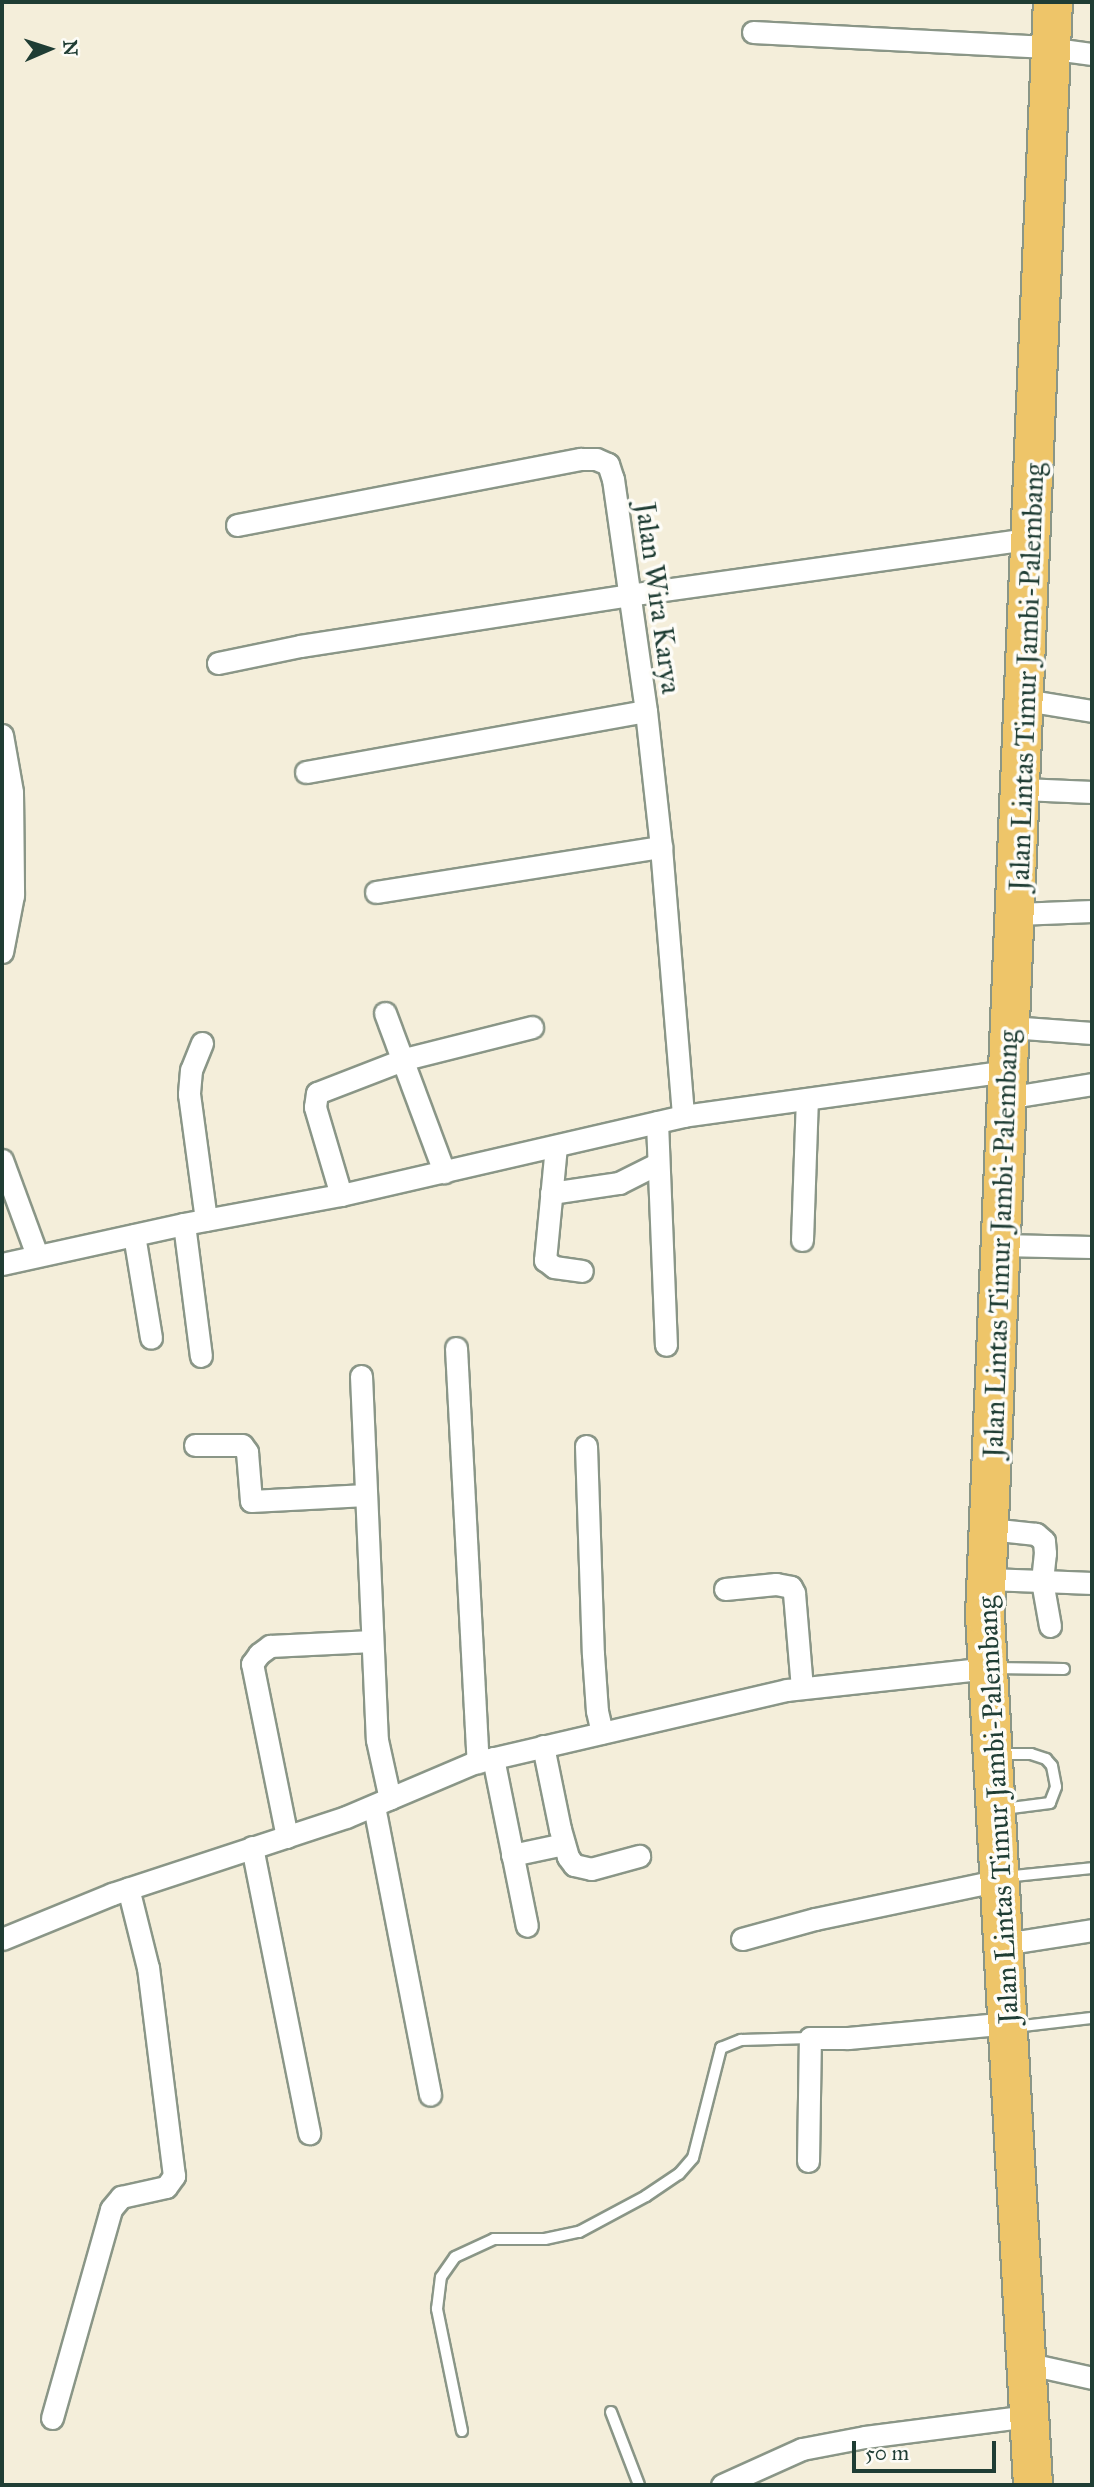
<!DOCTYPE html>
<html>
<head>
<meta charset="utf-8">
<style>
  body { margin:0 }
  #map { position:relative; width:1094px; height:2487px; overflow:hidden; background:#f4eeda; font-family:"IM FELL Great Primer",serif }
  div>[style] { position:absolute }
  .roads { filter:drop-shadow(2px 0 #8a9687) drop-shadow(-2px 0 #8a9687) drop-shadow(0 2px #8a9687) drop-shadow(0 -2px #8a9687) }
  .lane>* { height:10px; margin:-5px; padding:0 5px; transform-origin:5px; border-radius:5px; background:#fff }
  .street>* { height:21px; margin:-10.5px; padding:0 10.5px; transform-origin:10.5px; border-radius:10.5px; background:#fff }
  .highway>* { height:38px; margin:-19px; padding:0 19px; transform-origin:19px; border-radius:19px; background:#eec569 }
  span { translate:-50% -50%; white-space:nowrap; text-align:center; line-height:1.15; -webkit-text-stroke:7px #fdfcf7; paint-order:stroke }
  .street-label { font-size:28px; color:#1f3d34 }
  .frame { position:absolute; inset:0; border:4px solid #1f3d34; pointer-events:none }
  .north { position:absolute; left:14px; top:14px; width:70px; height:70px; -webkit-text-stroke:5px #fdfcf7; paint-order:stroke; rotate:87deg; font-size:19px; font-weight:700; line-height:28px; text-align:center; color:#1f3d34 }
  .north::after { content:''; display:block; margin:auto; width:24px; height:32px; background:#1f3d34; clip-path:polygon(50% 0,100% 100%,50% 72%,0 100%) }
  .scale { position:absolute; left:852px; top:2441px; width:144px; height:32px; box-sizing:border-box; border:4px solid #1f3d34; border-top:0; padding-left:9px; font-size:21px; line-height:24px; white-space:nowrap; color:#1f3d34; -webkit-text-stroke:5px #fdfcf7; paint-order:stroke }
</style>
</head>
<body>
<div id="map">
  <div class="roads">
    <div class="lane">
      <div style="left:993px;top:1668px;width:71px;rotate:0.8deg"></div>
      <div style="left:998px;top:1754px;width:33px"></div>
      <div style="left:1031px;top:1754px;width:16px;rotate:18deg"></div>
      <div style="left:1046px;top:1759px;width:9px;rotate:49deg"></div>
      <div style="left:1052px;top:1766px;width:21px;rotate:79deg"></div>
      <div style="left:1056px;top:1787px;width:17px;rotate:111deg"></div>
      <div style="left:1050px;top:1803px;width:47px;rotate:172.7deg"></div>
      <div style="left:1004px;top:1877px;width:88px;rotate:-5.8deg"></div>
      <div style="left:1015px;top:2027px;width:78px;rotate:-6.7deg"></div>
      <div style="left:611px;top:2412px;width:78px;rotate:69deg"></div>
      <div style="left:462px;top:2431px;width:125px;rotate:-101.6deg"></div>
      <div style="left:437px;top:2309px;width:32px;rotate:-83deg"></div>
      <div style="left:441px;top:2277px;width:24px;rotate:-55deg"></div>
      <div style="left:455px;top:2257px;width:43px;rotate:-24.8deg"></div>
      <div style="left:494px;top:2239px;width:51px"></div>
      <div style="left:545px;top:2239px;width:35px;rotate:-12deg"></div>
      <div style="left:579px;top:2232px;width:76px;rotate:-28.2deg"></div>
      <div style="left:646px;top:2196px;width:40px;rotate:-34deg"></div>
      <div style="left:679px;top:2174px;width:21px;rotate:-49deg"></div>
      <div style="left:693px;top:2158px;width:114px;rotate:-75.7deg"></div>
      <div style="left:721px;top:2048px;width:22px;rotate:-22deg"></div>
      <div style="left:741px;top:2040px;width:69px;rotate:-1.7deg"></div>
    </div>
    <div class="street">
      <div style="left:753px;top:32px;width:280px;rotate:2.9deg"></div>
      <div style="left:1033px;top:46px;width:60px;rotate:7.7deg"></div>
      <div style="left:237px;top:525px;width:350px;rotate:-10.9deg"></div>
      <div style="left:581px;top:459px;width:15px"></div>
      <div style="left:596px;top:459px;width:13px;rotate:23deg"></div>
      <div style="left:608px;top:464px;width:16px;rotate:72deg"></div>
      <div style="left:613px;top:479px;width:234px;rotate:81.9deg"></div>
      <div style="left:646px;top:711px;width:137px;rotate:83.7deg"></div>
      <div style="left:661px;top:847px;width:270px;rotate:85.3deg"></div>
      <div style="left:218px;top:663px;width:84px;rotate:-11.7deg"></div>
      <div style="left:300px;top:646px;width:333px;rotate:-8.8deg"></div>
      <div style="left:629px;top:595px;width:389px;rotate:-8deg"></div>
      <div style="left:1025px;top:700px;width:68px;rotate:9.3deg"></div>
      <div style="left:2px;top:735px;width:58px;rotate:80deg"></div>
      <div style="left:12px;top:792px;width:103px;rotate:89.4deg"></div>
      <div style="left:13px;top:895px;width:58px;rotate:100.9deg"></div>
      <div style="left:306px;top:772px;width:345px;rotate:-10.2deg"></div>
      <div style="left:1022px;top:789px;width:70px;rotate:2.5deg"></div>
      <div style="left:376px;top:892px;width:289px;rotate:-9deg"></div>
      <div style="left:1017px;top:914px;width:75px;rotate:-2.3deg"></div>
      <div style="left:385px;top:1013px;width:170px;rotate:69.6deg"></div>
      <div style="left:1010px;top:1027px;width:82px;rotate:4.2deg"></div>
      <div style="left:202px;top:1043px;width:29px;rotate:112deg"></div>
      <div style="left:191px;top:1070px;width:24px;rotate:95deg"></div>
      <div style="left:189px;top:1094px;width:127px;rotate:82.3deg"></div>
      <div style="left:1006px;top:1098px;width:87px;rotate:-9.2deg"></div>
      <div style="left:657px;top:1122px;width:223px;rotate:87.7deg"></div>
      <div style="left:556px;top:1146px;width:115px;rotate:95.5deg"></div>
      <div style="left:545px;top:1260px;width:11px;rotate:38deg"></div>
      <div style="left:554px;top:1267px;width:28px;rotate:8deg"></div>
      <div style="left:2px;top:1160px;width:101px;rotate:69.8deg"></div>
      <div style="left:551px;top:1193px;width:69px;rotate:-8.4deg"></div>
      <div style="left:619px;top:1183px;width:42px;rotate:-26.6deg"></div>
      <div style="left:341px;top:1195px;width:92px;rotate:-106.5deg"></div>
      <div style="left:315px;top:1107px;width:14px;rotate:-82deg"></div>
      <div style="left:317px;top:1093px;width:94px;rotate:-21.1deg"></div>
      <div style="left:405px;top:1059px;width:131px;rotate:-14.1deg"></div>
      <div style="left:184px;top:1224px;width:133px;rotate:82.7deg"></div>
      <div style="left:134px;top:1235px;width:104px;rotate:80.6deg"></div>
      <div style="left:802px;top:1240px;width:141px;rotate:-88deg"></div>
      <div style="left:1000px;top:1245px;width:92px;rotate:1.2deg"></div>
      <div style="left:2px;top:1264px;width:186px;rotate:-12.4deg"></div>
      <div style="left:184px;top:1224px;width:160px;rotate:-10.5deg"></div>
      <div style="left:341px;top:1195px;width:351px;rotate:-13deg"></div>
      <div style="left:683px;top:1116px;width:327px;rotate:-7.9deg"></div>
      <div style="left:456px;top:1348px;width:415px;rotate:87deg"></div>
      <div style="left:361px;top:1376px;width:364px;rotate:87.5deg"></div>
      <div style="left:377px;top:1740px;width:60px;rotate:77.6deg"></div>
      <div style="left:195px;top:1445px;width:47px"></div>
      <div style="left:242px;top:1445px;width:9px;rotate:54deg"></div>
      <div style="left:247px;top:1452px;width:49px;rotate:85.3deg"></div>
      <div style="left:251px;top:1501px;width:115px;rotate:-3deg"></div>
      <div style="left:586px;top:1446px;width:208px;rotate:88.1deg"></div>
      <div style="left:593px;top:1654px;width:57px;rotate:86deg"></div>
      <div style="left:597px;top:1711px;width:22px;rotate:77deg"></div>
      <div style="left:987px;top:1579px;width:55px;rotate:2.1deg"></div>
      <div style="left:1042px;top:1581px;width:28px;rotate:-84deg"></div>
      <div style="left:1045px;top:1553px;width:12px;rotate:-95deg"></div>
      <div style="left:1044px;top:1541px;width:11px;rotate:-139deg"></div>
      <div style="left:1036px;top:1534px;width:47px;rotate:-173.9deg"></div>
      <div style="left:725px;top:1589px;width:51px;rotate:-5.6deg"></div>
      <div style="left:776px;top:1584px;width:15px;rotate:11deg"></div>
      <div style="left:791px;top:1587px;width:7px;rotate:63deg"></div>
      <div style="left:794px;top:1593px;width:95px;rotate:85.2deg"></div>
      <div style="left:1050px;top:1626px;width:46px;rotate:-100.1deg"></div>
      <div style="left:1042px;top:1581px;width:50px;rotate:2.3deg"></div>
      <div style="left:543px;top:1746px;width:85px;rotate:78.4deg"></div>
      <div style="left:560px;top:1829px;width:29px;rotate:74deg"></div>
      <div style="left:568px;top:1857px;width:10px;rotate:53deg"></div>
      <div style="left:574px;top:1865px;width:17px;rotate:13deg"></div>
      <div style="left:591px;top:1869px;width:50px;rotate:-15.2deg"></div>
      <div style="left:493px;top:1758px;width:171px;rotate:78.6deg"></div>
      <div style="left:374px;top:1806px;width:294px;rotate:79deg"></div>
      <div style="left:287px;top:1837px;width:177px;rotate:-101.4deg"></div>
      <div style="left:252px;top:1664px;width:12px;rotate:-55deg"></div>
      <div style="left:259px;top:1654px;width:14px;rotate:-36deg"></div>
      <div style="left:270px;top:1646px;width:102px;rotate:-2.8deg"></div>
      <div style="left:252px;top:1847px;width:292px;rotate:78.7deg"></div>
      <div style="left:512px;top:1855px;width:53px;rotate:-11.9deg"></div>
      <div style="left:2px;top:1939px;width:119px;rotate:-22.2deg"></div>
      <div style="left:112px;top:1894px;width:246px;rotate:-18.2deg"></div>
      <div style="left:346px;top:1817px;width:138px;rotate:-23deg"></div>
      <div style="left:473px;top:1763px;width:322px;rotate:-13.1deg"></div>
      <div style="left:787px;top:1690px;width:202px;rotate:-6.2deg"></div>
      <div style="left:742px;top:1939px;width:76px;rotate:-15.3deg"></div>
      <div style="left:815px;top:1919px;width:170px;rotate:-11.9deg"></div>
      <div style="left:1004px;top:1944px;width:89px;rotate:-9deg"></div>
      <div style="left:808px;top:2161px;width:123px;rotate:-89.1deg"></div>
      <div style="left:810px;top:2038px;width:38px"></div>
      <div style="left:848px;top:2038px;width:141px;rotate:-5.3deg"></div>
      <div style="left:1025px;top:2363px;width:69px;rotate:12.6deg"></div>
      <div style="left:52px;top:2418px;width:217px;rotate:-74.2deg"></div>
      <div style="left:111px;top:2209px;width:16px;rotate:-50deg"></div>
      <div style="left:121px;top:2197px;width:46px;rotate:-12.5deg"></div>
      <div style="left:166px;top:2187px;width:14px;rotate:-54deg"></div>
      <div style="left:174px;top:2176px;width:210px;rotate:-97.1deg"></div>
      <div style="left:148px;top:1968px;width:82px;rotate:-104deg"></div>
      <div style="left:722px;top:2485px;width:88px;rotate:-24.2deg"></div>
      <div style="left:802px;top:2449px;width:64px;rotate:-10.8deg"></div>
      <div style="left:865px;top:2437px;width:165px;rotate:-7.3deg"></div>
    </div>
    <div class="highway">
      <div style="left:1033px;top:2485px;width:870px;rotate:-93.16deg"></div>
      <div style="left:985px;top:1616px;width:1615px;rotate:-87.59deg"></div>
    </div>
  </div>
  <div class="street-label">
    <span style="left:658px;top:598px;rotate:82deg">Jalan Wira Karya</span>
    <span style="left:1027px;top:677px;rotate:-88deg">Jalan Lintas Timur Jambi-Palembang</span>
    <span style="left:1001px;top:1244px;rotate:-88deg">Jalan Lintas Timur Jambi-Palembang</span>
    <span style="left:998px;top:1810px;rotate:-93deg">Jalan Lintas Timur Jambi-Palembang</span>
  </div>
  <div class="frame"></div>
  <div class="north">N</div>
  <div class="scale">50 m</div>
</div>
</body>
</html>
